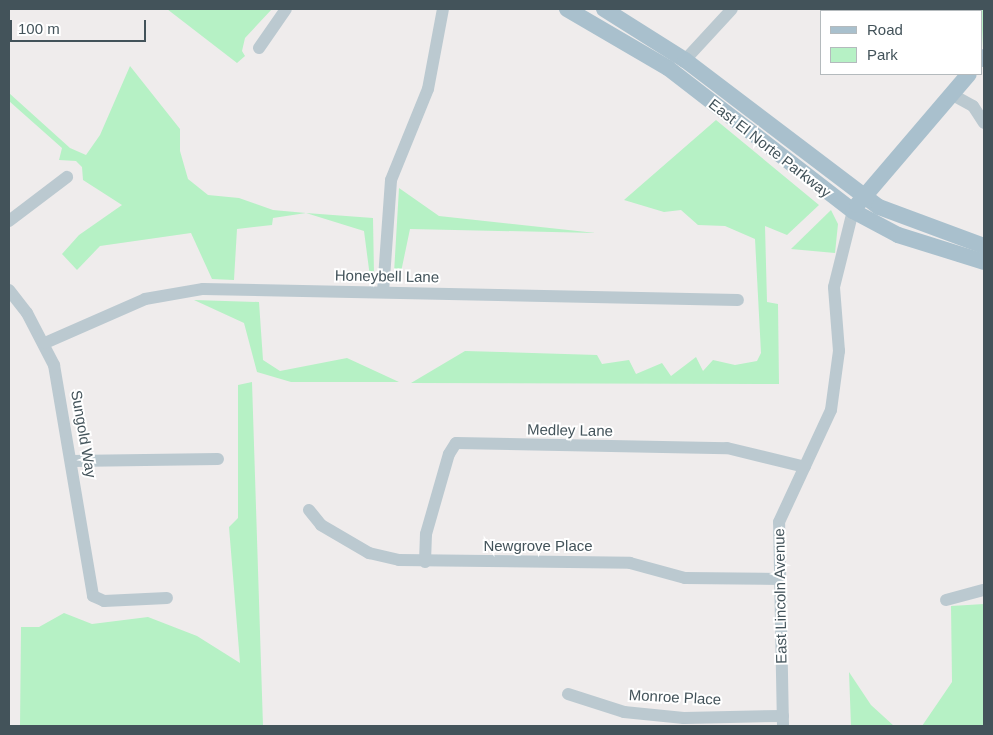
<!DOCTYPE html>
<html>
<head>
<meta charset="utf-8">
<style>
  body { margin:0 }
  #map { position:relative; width:993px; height:735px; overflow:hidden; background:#efecec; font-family:Arial,sans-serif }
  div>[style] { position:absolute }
  .green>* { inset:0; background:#b6f1c5 }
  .minor>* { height:12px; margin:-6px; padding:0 6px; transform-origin:6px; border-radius:6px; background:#bbc9d0 }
  .major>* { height:16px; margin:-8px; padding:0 8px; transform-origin:8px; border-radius:8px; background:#a9c0cd }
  span { translate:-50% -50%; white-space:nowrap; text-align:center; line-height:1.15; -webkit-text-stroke:4px #fff; paint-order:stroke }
  .street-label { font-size:15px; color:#43535a }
  .frame { position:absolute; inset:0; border:10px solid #43535a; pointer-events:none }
  .legend { position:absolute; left:820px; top:10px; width:162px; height:65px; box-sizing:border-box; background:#fff; border:1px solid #b4babd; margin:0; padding:6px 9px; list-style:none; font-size:15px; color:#43535a }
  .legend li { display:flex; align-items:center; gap:10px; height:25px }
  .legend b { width:25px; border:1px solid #b4babd }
  .scale { position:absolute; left:10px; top:20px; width:136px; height:22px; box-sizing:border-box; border:2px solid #43535a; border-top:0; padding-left:6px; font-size:15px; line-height:18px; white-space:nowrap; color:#43535a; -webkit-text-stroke:4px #fff; paint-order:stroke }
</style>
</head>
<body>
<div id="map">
  <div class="green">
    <div style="clip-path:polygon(167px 9px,272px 9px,245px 38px,242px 51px,245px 56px,237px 63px)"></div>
    <div style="clip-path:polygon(953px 9px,984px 9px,982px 50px,982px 11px)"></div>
    <div style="clip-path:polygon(130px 66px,180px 129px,180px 151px,188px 179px,208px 195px,239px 198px,273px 210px,306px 213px,373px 218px,374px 274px,370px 277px,364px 231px,306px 213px,273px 218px,272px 225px,237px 229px,234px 280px,212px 279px,191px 233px,100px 246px,77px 270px,62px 254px,79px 235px,122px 205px,83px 180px,82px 167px,76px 161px,59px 160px,62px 148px,9px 101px,9px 93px,70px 148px,86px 155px,100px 135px)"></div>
    <div style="clip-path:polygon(716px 120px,819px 205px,787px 235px,765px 226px,767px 302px,778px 304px,779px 384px,411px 383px,465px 351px,597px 355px,602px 364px,629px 360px,636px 374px,662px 363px,671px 376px,696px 357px,703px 371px,713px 360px,735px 365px,757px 361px,761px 353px,755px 239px,725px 226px,698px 225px,681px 210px,664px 212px,624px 200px)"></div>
    <div style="clip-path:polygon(399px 188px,439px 216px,596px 233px,410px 229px,401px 272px,394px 273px)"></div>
    <div style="clip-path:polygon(831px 210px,838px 224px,835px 253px,791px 249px)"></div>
    <div style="clip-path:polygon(194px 300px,259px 302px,263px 360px,280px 371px,347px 358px,399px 382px,291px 382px,257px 372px,244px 323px)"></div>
    <div style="clip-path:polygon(252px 382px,263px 726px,20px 726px,21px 627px,39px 627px,64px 613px,92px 624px,148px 617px,197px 636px,240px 663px,229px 527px,238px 518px,238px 385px)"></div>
    <div style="clip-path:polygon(984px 604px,984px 726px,922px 726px,952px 682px,951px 606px)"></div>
    <div style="clip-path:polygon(849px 672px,871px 705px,894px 726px,851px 726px)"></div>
  </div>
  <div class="minor">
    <div style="left:878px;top:11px;width:3px;rotate:-45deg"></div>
    <div style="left:259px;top:48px;width:47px;rotate:-55.3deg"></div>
    <div style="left:685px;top:60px;width:69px;rotate:-47.3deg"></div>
    <div style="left:951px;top:94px;width:25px;rotate:29deg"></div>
    <div style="left:973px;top:106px;width:20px;rotate:57deg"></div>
    <div style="left:9px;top:221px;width:73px;rotate:-37.2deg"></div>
    <div style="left:9px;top:290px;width:29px;rotate:52deg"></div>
    <div style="left:27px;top:313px;width:59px;rotate:62.6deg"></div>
    <div style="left:54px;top:365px;width:234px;rotate:80.4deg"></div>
    <div style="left:93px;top:596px;width:12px;rotate:24deg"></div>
    <div style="left:104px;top:601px;width:63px;rotate:-2.7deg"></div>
    <div style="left:383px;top:292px;width:112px;rotate:-85.9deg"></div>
    <div style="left:391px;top:180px;width:98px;rotate:-67.9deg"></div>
    <div style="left:428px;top:89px;width:81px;rotate:-79.4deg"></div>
    <div style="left:45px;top:343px;width:109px;rotate:-23.7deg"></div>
    <div style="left:145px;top:299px;width:59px;rotate:-9.8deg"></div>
    <div style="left:203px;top:289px;width:535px;rotate:1.18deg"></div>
    <div style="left:72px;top:461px;width:146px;rotate:-0.8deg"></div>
    <div style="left:309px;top:510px;width:19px;rotate:51deg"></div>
    <div style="left:321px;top:525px;width:56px;rotate:30.3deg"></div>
    <div style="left:369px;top:553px;width:31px;rotate:13deg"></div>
    <div style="left:399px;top:560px;width:231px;rotate:0.7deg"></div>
    <div style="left:630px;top:563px;width:57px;rotate:15.3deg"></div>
    <div style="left:685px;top:578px;width:95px;rotate:0.6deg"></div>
    <div style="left:425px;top:562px;width:28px;rotate:-88deg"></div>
    <div style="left:426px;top:534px;width:83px;rotate:-74deg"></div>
    <div style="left:449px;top:454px;width:13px;rotate:-58deg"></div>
    <div style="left:456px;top:443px;width:271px;rotate:1.1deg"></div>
    <div style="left:727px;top:448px;width:80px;rotate:13.7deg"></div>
    <div style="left:946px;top:600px;width:39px;rotate:-15deg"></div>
    <div style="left:568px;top:694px;width:59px;rotate:17.8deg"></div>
    <div style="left:624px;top:712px;width:60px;rotate:5.7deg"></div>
    <div style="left:684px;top:718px;width:99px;rotate:-1.2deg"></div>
    <div style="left:783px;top:726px;width:204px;rotate:-91.1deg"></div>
    <div style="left:779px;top:522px;width:123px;rotate:-65.1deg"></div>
    <div style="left:831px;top:410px;width:60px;rotate:-82.3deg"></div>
    <div style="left:839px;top:351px;width:64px;rotate:-94.5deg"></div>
    <div style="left:834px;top:287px;width:78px;rotate:-76deg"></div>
  </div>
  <div class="major">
    <div style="left:567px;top:9px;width:117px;rotate:30.3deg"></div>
    <div style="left:668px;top:68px;width:234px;rotate:37.7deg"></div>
    <div style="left:853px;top:211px;width:51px;rotate:28.1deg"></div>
    <div style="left:898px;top:235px;width:90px;rotate:17.4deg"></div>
    <div style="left:604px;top:9px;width:96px;rotate:32.2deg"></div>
    <div style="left:685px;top:60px;width:243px;rotate:37.2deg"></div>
    <div style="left:879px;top:207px;width:112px;rotate:20.4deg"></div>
    <div style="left:982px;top:59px;width:3px;rotate:-45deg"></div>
    <div style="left:857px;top:205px;width:172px;rotate:-49.5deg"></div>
  </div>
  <div class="street-label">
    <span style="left:770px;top:148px;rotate:38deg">East El Norte Parkway</span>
    <span style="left:387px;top:276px;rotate:1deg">Honeybell Lane</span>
    <span style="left:570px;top:430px;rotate:1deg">Medley Lane</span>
    <span style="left:84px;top:434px;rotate:80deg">Sungold Way</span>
    <span style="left:538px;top:546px">Newgrove Place</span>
    <span style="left:780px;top:596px;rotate:-91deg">East Lincoln Avenue</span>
    <span style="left:675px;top:697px;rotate:3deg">Monroe Place</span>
  </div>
  <div class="frame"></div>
  <ul class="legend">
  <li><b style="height:6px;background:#a9c0cd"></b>Road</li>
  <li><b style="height:14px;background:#b6f1c5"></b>Park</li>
  </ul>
  <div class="scale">100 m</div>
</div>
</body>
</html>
